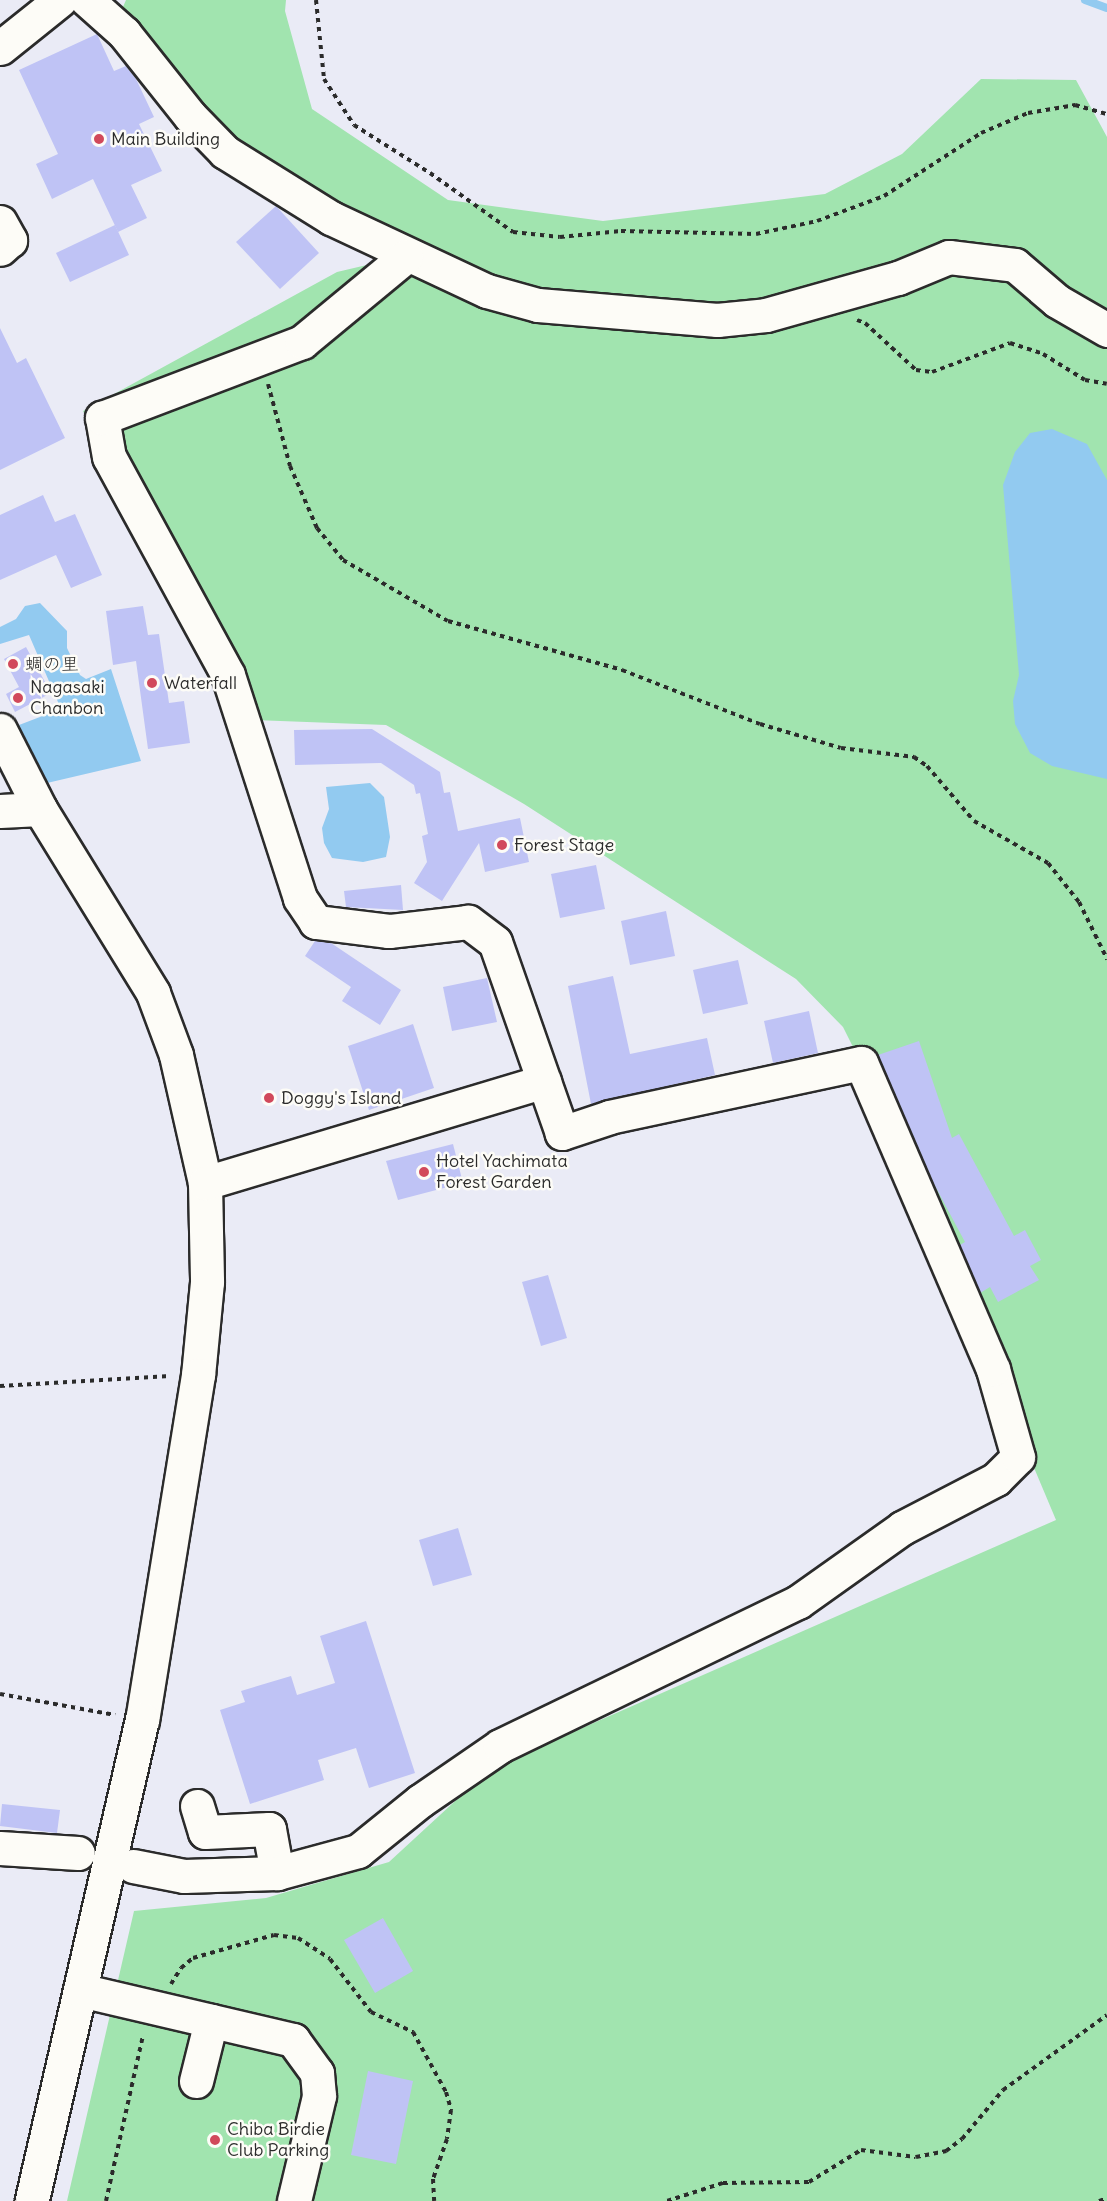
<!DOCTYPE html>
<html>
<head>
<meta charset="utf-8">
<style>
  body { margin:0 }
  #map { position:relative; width:1107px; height:2201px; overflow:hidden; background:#eaebf6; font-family:Delius,"Klee One",sans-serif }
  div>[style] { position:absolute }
  .green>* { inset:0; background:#a1e4af }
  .water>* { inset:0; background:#92caf0 }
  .stream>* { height:8px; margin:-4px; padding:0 4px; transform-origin:4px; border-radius:4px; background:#92caf0 }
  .building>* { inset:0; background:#bfc3f5 }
  .path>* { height:4px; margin-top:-2px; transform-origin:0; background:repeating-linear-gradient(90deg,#2b2b2b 0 4.5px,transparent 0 9px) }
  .roads { filter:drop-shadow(2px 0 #2b2b2b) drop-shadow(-2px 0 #2b2b2b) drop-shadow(0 2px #2b2b2b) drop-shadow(0 -2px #2b2b2b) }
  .minor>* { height:33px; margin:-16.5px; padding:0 16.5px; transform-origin:16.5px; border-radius:16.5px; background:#fdfcf7 }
  .dots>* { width:16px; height:16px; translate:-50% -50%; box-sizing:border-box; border:3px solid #fdfcf7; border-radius:50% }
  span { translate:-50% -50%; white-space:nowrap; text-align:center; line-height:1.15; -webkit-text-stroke:5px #fdfcf7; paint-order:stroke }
  .poi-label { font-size:18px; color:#2b2b2b }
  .left { translate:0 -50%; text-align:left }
</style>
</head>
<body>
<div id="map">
  <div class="green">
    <div style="clip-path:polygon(126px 0,286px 0,285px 11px,312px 109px,448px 200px,603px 221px,825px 194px,902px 154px,981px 79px,1076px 80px,1107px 137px,1107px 2201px,67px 2201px,134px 1911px,266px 1898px,389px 1862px,491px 1768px,1056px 1520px,878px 1097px,843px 1027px,796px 979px,524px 804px,386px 725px,252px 720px,83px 411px,337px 272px,405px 256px,302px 204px,116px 23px)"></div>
  </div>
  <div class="water">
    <div style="clip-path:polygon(1052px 429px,1087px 444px,1107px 480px,1107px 779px,1052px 766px,1030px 753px,1015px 724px,1013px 701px,1019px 675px,1003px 485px,1015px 452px,1030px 433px)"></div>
    <div style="clip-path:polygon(40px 603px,67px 631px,67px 648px,80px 675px,86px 679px,111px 669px,141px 761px,47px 783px,19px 725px,61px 709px,29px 635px,0 644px,0 627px,16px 619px,25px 606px)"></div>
    <div style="clip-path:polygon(370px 783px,384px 797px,390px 837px,386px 857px,363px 862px,332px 858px,324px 843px,322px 828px,329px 809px,326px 787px)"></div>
  </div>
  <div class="stream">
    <div style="left:1085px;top:0;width:23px;rotate:20deg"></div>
  </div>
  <div class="building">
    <div style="clip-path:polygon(97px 34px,114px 71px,126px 66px,136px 79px,154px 117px,139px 124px,162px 171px,131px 185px,147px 218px,118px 232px,93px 179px,52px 199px,36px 164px,58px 154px,19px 70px)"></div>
    <div style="clip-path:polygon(276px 206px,319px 253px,280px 289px,236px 242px)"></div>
    <div style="clip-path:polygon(115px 225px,129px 255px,70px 282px,56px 253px)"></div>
    <div style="clip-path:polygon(0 328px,17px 363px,26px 358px,65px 438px,0 470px)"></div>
    <div style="clip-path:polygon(43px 495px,55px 522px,75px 514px,102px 575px,71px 588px,56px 555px,0 580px,0 515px)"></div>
    <div style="clip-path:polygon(143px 606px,148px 635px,159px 634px,169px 703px,184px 701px,190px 743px,148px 749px,136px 661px,113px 665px,106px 611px)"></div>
    <div style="clip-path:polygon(26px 647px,51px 693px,15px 712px,6px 694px,19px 687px,4px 659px)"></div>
    <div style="clip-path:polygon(372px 729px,440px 772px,444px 793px,450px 792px,458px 831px,520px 818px,529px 862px,485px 872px,479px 843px,442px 901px,414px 883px,427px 862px,422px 836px,428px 834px,420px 793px,416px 794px,414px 785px,381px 763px,295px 765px,294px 730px)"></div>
    <div style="clip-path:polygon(596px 865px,605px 909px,560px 918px,551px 874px)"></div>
    <div style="clip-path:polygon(401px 885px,403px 910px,346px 907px,344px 891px)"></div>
    <div style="clip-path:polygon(666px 911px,675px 956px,630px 965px,621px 921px)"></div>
    <div style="clip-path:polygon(315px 941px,331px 943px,401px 990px,380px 1025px,342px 1001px,351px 987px,305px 956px)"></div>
    <div style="clip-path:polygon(738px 960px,748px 1004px,703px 1014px,693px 970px)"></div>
    <div style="clip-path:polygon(613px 976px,630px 1054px,707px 1038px,715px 1075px,591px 1104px,568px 986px)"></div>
    <div style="clip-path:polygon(487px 978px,497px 1022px,452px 1031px,443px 987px)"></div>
    <div style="clip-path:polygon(809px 1011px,818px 1053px,773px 1063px,764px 1021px)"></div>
    <div style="clip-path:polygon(413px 1024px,434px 1088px,369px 1110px,348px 1046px)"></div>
    <div style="clip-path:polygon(919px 1041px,952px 1138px,959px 1134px,1014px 1236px,1025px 1230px,1041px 1260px,1030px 1266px,1039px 1280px,998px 1302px,990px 1287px,980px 1293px,960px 1245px,965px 1242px,934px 1184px,878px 1055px)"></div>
    <div style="clip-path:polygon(453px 1144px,463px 1183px,398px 1200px,386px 1161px)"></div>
    <div style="clip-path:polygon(548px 1275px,567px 1338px,541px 1346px,522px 1282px)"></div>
    <div style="clip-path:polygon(458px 1528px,472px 1575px,433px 1586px,419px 1540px)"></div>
    <div style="clip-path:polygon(366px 1621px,415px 1773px,369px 1788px,356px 1748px,318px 1760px,324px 1780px,250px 1804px,220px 1710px,245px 1702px,241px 1691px,291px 1676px,297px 1695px,335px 1683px,320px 1636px)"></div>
    <div style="clip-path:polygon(2px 1804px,60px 1810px,57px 1833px,0 1826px)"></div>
    <div style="clip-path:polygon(383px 1918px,413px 1971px,375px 1993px,344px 1940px)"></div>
    <div style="clip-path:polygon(368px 2071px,413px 2081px,396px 2164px,351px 2155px)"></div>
  </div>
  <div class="path">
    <div style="left:316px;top:0;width:79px;rotate:84.2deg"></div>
    <div style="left:324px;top:79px;width:55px;rotate:56.9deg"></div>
    <div style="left:354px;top:125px;width:90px;rotate:32.3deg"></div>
    <div style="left:430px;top:173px;width:102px;rotate:35.4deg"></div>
    <div style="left:513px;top:232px;width:47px;rotate:6.1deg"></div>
    <div style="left:560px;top:237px;width:61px;rotate:-5.6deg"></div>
    <div style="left:621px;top:231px;width:135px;rotate:1.3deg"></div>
    <div style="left:756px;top:234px;width:62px;rotate:-12deg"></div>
    <div style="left:817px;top:221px;width:72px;rotate:-20.5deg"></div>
    <div style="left:884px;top:196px;width:116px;rotate:-33deg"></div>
    <div style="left:981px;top:133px;width:51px;rotate:-23.1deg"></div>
    <div style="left:1028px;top:113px;width:48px;rotate:-9.7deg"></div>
    <div style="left:1075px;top:105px;width:33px;rotate:16deg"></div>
    <div style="left:857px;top:320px;width:9px;rotate:21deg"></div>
    <div style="left:865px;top:323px;width:69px;rotate:42.7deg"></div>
    <div style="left:916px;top:370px;width:16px;rotate:7deg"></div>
    <div style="left:932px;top:372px;width:83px;rotate:-20.4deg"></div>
    <div style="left:1010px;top:343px;width:35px;rotate:18deg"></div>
    <div style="left:1043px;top:354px;width:49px;rotate:31.8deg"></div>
    <div style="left:1085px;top:380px;width:22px;rotate:10deg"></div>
    <div style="left:268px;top:384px;width:85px;rotate:75deg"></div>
    <div style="left:290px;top:466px;width:68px;rotate:66.5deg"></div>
    <div style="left:317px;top:528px;width:41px;rotate:50.9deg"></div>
    <div style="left:343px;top:560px;width:121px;rotate:30.2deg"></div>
    <div style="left:448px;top:621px;width:181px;rotate:15.7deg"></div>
    <div style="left:622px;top:670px;width:148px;rotate:21.4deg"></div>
    <div style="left:760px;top:724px;width:84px;rotate:16.5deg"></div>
    <div style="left:841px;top:748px;width:74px;rotate:7deg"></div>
    <div style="left:914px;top:757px;width:16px;rotate:35deg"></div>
    <div style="left:927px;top:766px;width:72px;rotate:49.5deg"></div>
    <div style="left:974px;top:821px;width:85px;rotate:29.6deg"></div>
    <div style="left:1048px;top:863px;width:50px;rotate:51.5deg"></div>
    <div style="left:1079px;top:902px;width:64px;rotate:63.8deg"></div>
    <div style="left:0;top:1386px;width:170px;rotate:-3.4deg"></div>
    <div style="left:0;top:1694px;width:117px;rotate:10.3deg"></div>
    <div style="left:171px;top:1984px;width:19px;rotate:-58deg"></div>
    <div style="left:181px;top:1968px;width:16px;rotate:-40deg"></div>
    <div style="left:193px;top:1958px;width:84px;rotate:-15.9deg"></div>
    <div style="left:274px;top:1935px;width:24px;rotate:7deg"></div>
    <div style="left:298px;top:1938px;width:38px;rotate:33deg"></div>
    <div style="left:330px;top:1959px;width:67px;rotate:52.3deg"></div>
    <div style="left:371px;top:2012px;width:47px;rotate:25.5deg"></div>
    <div style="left:413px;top:2032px;width:68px;rotate:61.2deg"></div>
    <div style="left:446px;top:2092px;width:19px;rotate:74deg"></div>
    <div style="left:451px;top:2110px;width:29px;rotate:98deg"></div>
    <div style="left:447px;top:2139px;width:42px;rotate:109.3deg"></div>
    <div style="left:433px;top:2179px;width:22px;rotate:87deg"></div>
    <div style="left:106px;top:2201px;width:170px;rotate:-77.4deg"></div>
    <div style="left:667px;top:2201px;width:59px;rotate:-17.8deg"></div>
    <div style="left:723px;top:2183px;width:86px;rotate:-0.7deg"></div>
    <div style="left:809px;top:2182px;width:61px;rotate:-31.6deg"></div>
    <div style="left:861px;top:2150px;width:55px;rotate:7.3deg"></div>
    <div style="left:916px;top:2157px;width:31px;rotate:-11deg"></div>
    <div style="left:946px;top:2151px;width:20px;rotate:-37deg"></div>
    <div style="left:962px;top:2139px;width:64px;rotate:-50.1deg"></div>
    <div style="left:1003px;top:2090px;width:128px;rotate:-35.8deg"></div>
    <div style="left:1099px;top:2201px;width:9px;rotate:-21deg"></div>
  </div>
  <div class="roads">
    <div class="minor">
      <div style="left:87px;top:0;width:50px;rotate:41.7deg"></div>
      <div style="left:124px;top:33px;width:106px;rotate:51.5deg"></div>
      <div style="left:190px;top:116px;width:50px;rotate:45.8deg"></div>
      <div style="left:225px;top:152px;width:125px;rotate:31.9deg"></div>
      <div style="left:331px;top:218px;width:172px;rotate:25.1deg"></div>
      <div style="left:487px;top:291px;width:53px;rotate:15.4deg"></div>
      <div style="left:538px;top:305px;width:180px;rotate:4.8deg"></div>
      <div style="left:717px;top:320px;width:49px;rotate:-5.8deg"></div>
      <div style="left:766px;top:315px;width:137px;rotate:-15.7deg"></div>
      <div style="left:898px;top:278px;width:55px;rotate:-22.4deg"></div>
      <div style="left:949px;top:257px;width:66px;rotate:6.9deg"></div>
      <div style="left:1015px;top:265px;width:55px;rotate:40.6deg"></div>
      <div style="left:1057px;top:301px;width:58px;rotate:30.1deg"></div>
      <div style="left:0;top:48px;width:77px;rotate:-38.7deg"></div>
      <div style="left:0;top:222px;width:21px;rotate:61deg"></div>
      <div style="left:10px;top:240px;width:13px;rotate:138deg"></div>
      <div style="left:0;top:730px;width:89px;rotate:63.1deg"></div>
      <div style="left:40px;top:809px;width:216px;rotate:58.4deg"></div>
      <div style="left:153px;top:993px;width:66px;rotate:69.6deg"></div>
      <div style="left:176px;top:1055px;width:131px;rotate:77.2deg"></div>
      <div style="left:205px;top:1183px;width:99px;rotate:88.8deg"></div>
      <div style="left:207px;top:1282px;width:93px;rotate:95.5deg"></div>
      <div style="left:198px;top:1375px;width:349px;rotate:99.2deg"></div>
      <div style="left:142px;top:1719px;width:494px;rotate:102.9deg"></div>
      <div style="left:0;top:811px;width:40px;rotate:-2.9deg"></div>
      <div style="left:205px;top:1183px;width:354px;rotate:-16.7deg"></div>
      <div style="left:197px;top:1806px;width:27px;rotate:73deg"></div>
      <div style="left:205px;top:1832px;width:64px;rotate:-2.7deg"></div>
      <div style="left:269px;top:1829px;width:45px;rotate:79.7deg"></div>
      <div style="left:0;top:1848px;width:78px;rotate:3.7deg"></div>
      <div style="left:133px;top:1866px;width:52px;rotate:11.1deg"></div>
      <div style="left:184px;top:1876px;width:93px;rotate:-1.8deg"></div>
      <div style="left:277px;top:1873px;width:84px;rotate:-15.2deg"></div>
      <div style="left:358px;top:1851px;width:80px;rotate:-38.9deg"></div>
      <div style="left:420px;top:1801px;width:97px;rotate:-34.5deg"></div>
      <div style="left:500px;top:1746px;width:331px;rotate:-25.8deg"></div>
      <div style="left:798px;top:1602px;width:128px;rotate:-35.4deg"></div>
      <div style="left:902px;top:1528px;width:106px;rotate:-27.5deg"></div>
      <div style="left:996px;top:1479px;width:31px;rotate:-45deg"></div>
      <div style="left:1018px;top:1457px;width:91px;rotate:-105.9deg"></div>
      <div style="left:993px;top:1369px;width:333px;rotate:-113.3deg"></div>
      <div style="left:861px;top:1063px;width:257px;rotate:167.9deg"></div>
      <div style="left:610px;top:1117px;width:51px;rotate:161.6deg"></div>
      <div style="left:562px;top:1133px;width:202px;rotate:-109.3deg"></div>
      <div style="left:495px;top:942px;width:34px;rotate:-143deg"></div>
      <div style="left:468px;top:922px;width:80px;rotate:173.5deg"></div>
      <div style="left:389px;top:931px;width:74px;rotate:-173deg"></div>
      <div style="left:316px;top:922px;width:29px;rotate:-124deg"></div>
      <div style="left:300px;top:898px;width:234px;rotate:-107.9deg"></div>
      <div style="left:228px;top:675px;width:248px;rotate:-118.6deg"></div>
      <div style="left:109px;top:457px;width:40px;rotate:-100deg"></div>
      <div style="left:102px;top:418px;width:214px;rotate:-20.8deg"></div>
      <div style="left:302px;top:342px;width:135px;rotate:-39.6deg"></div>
      <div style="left:80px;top:1990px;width:219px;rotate:13.2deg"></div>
      <div style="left:293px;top:2040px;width:41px;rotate:54deg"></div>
      <div style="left:317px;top:2073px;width:23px;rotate:85deg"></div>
      <div style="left:319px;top:2096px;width:108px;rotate:103.4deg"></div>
      <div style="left:196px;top:2081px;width:62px;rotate:-76deg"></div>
    </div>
  </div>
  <div class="dots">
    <div style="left:99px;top:139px;background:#d1495b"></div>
    <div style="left:13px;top:664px;background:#d1495b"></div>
    <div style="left:152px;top:683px;background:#d1495b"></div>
    <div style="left:18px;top:698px;background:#d1495b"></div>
    <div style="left:502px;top:845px;background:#d1495b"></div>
    <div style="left:269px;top:1098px;background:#d1495b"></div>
    <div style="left:424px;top:1172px;background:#d1495b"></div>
    <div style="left:215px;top:2140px;background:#d1495b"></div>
  </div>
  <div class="poi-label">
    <span class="left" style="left:111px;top:139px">Main Building</span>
    <span class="left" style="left:25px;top:664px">蜩の里</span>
    <span class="left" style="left:164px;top:683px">Waterfall</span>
    <span class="left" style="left:30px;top:698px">Nagasaki<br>Chanbon</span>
    <span class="left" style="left:514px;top:845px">Forest Stage</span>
    <span class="left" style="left:281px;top:1098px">Doggy's Island</span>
    <span class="left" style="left:436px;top:1172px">Hotel Yachimata<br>Forest Garden</span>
    <span class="left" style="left:227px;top:2140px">Chiba Birdie<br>Club Parking</span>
  </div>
</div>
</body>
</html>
